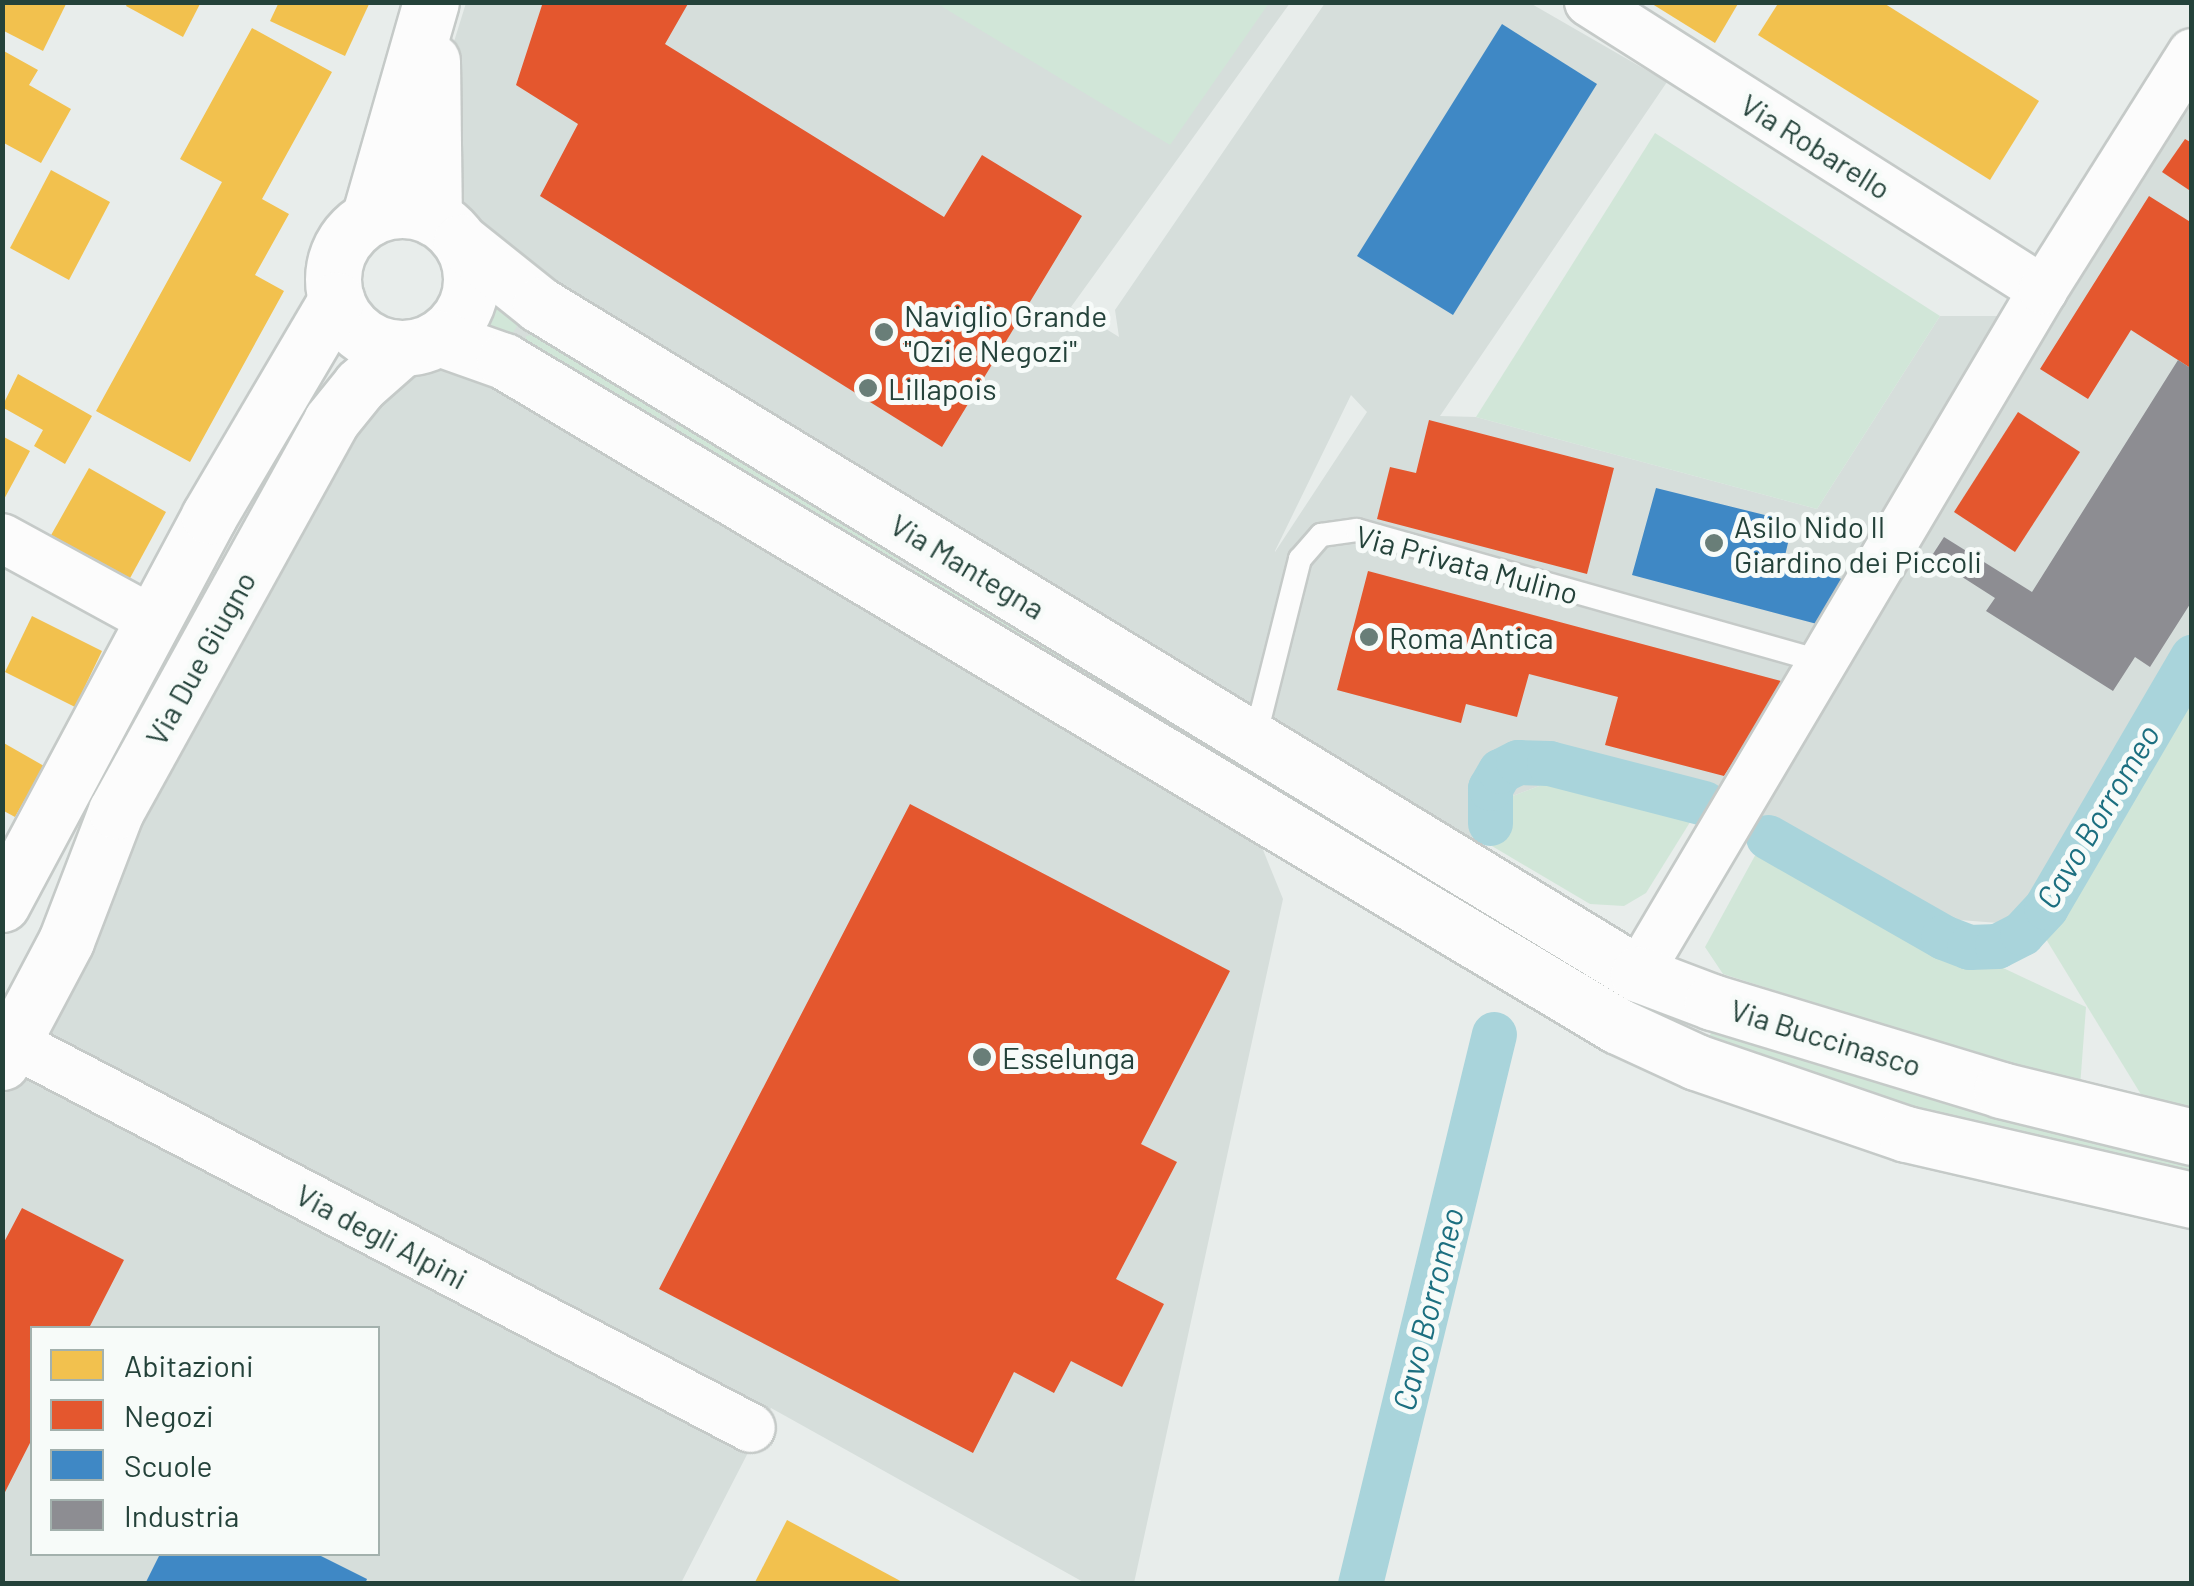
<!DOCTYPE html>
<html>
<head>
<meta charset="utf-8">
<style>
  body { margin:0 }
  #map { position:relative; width:2194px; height:1586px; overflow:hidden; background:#e8edeb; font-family:Barlow,sans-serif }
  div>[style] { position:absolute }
  .built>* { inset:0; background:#d6dedb }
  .green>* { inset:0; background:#d1e6d8 }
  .homes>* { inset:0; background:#f2c14e }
  .shops>* { inset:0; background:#e4572e }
  .schools>* { inset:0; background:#3f88c5 }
  .industry>* { inset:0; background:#8d8d92 }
  .canal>* { height:45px; margin:-22.5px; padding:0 22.5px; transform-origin:22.5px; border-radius:22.5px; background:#a9d4db }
  .roads { filter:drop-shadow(2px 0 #c5cac8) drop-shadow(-2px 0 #c5cac8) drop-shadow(0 2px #c5cac8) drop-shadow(0 -2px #c5cac8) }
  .service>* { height:22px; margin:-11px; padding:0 11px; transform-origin:11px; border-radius:11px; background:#fcfcfc }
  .minor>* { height:48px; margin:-24px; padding:0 24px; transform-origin:24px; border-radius:24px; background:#fcfcfc }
  .tertiary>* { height:55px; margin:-27.5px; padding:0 27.5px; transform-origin:27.5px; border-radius:27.5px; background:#fcfcfc }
  .tertiary>.ring { margin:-27.5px; padding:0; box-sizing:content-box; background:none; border:55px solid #fcfcfc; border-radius:50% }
  .dots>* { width:28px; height:28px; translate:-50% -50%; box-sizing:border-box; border:5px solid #f7fbf9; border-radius:50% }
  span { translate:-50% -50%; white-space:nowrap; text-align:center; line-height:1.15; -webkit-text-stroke:10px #f7fbf9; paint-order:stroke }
  .street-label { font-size:30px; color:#24423a }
  .poi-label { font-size:30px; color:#24423a }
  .left { translate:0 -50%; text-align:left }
  .water-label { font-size:32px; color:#1c6f80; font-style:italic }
  .frame { position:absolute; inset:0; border:5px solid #24423a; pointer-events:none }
  .legend { position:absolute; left:30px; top:1326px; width:350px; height:230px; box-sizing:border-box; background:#f7fbf9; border:2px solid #a3b1ad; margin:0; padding:12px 18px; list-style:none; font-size:30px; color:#24423a }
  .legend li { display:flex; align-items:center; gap:20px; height:50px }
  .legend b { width:50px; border:2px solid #a3b1ad }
</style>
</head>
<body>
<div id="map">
  <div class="built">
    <div style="clip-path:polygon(evenodd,466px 3px,1290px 3px,1071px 307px,1119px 337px,1115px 310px,1325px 3px,1530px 3px,1667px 82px,1440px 416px,1476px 417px,1817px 509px,1940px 316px,2045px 316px,2191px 83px,2191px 678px,2038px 926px,1908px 916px,1780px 848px,1563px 777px,1478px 809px,1473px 884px,1212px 724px,1283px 899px,1134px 1583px,1085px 1583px,771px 1408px,681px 1583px,3px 1583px,2px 1099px,385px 350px,435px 344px,466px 308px,474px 249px,456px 201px,443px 77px,466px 3px,1351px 395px,1367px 412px,1275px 552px,1275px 551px,1351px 395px,466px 3px,32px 1328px,378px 1328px,378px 1554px,32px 1554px,32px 1328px)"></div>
  </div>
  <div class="green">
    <div style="clip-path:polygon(936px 3px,1269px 3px,1170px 145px)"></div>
    <div style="clip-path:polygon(1655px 133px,1940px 316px,1817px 509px,1476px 417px)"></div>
    <div style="clip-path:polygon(476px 286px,518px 325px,512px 334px,459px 324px)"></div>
    <div style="clip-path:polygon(532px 335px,662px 414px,656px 423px,526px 346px,526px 336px)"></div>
    <div style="clip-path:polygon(678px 423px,901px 558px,894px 568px,672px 433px)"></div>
    <div style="clip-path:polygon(918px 567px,1235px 757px,1228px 768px,911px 578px)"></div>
    <div style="clip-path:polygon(2191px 678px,2191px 1110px,2145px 1101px,2038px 926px)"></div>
    <div style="clip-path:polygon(1563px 777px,1692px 819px,1646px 893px,1624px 906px,1590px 904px,1475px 836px,1478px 809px)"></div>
    <div style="clip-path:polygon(1757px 852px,2086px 1007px,2080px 1087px,1723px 974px,1705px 947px)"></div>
    <div style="clip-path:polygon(1713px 1025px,2191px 1154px,2191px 1178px,1974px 1130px,1709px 1039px)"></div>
  </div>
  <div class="homes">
    <div style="clip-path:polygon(2px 2px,67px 2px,43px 51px,2px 30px)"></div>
    <div style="clip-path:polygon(128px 2px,201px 2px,183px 37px,126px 6px)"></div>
    <div style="clip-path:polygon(279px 2px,370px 2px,345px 56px,270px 21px)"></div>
    <div style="clip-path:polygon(1649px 2px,1739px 2px,1715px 43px)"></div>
    <div style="clip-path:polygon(1779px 2px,1882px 2px,2039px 101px,1990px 180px,1758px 35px)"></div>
    <div style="clip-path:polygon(252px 28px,332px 72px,262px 199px,289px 214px,255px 275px,284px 291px,190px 462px,96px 411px,222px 182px,180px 159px)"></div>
    <div style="clip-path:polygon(2px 50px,38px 70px,29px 85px,71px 109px,41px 163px,2px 142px)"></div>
    <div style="clip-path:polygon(51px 170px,110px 202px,69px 280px,10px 248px)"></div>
    <div style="clip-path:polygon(18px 374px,92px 416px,65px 464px,34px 446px,43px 430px,2px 407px)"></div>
    <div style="clip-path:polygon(2px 436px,30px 451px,2px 503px)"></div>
    <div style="clip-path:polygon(89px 468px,166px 512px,129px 580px,50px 537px)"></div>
    <div style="clip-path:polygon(32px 616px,102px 651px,75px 707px,5px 672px)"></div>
    <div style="clip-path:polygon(2px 742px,44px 766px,15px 817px,2px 810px)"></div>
    <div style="clip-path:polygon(787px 1520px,906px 1584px,754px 1584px)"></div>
  </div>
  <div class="shops">
    <div style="clip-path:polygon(543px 2px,689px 2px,665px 44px,944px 217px,982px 155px,1082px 216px,942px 447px,540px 196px,578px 124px,516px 85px)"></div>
    <div style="clip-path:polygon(2185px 139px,2192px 143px,2192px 192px,2162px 172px)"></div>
    <div style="clip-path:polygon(2149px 196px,2192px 223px,2192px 369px,2131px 330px,2088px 399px,2040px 369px)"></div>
    <div style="clip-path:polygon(2018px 412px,2080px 452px,2015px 552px,1954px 512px)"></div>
    <div style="clip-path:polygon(1429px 420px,1614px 468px,1587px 574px,1377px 519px,1390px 467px,1416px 473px)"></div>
    <div style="clip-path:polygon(1368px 571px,1785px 682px,1724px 776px,1605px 745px,1618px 697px,1529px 674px,1517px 717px,1466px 704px,1461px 723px,1337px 690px)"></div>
    <div style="clip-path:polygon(910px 804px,1230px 971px,1141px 1144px,1177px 1162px,1116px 1279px,1164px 1304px,1122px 1387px,1071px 1361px,1054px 1393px,1014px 1372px,973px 1453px,659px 1289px)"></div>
    <div style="clip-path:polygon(22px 1208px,124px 1260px,89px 1328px,32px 1328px,32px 1439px,2px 1498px,2px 1246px)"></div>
  </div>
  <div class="schools">
    <div style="clip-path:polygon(1502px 24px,1597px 84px,1453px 315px,1357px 256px)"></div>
    <div style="clip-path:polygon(1656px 488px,1793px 522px,1783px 564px,1846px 580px,1817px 624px,1632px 575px)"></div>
    <div style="clip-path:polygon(160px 1554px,317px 1554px,367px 1579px,365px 1584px,145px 1584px)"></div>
  </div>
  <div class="industry">
    <div style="clip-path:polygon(2178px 360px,2192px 369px,2192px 601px,2150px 667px,2135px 657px,2113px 691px,1986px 611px,1995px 598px,1931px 557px,1944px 537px,2032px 592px)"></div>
  </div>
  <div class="canal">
    <div style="left:1490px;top:823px;width:35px;rotate:-90deg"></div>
    <div style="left:1490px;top:788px;width:20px;rotate:-60deg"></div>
    <div style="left:1500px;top:771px;width:20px;rotate:-27deg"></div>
    <div style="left:1518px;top:762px;width:31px;rotate:2deg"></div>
    <div style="left:1549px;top:763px;width:160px;rotate:14.5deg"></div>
    <div style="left:1768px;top:837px;width:202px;rotate:29.7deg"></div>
    <div style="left:1943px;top:937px;width:28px;rotate:21deg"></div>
    <div style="left:1969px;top:947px;width:28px;rotate:-2deg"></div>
    <div style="left:1997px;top:946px;width:28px;rotate:-27deg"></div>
    <div style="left:2022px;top:933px;width:35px;rotate:-47deg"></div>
    <div style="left:2046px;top:907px;width:290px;rotate:-59.7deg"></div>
    <div style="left:1360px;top:1584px;width:566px;rotate:-76.31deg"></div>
  </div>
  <div class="roads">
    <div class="service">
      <div style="left:1255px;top:738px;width:185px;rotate:-75.9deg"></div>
      <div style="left:1300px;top:559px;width:32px;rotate:-49deg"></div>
      <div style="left:1321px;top:535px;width:36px;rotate:-8deg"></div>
      <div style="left:1357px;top:530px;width:485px;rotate:15.8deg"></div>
    </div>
    <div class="minor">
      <div style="left:1589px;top:2px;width:538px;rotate:32.39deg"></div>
      <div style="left:2px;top:538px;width:173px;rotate:28.6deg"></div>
      <div style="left:1638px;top:974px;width:795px;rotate:-59.37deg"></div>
      <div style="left:2043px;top:290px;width:280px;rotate:-57.8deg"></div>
      <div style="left:13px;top:1043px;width:832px;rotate:27.55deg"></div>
    </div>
    <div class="tertiary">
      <div style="left:432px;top:61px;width:157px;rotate:89.3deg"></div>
      <div class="ring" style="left:333px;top:210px;width:83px;height:83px"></div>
      <div style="left:369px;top:218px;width:225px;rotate:-74deg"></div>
      <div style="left:461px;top:242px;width:101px;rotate:38.6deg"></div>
      <div style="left:540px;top:305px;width:1286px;rotate:31.35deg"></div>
      <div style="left:1638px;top:974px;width:79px;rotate:20.7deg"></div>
      <div style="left:1712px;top:1002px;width:302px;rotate:16.9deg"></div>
      <div style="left:2001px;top:1090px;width:197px;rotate:13.8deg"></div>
      <div style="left:439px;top:338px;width:69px;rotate:19.5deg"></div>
      <div style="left:504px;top:361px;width:1297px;rotate:30.84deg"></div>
      <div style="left:1618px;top:1026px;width:86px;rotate:24.8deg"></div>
      <div style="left:1696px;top:1062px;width:222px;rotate:18.9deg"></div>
      <div style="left:1906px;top:1134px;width:294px;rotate:13deg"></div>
      <div style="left:2px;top:904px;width:440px;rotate:-61.9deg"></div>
      <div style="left:209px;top:516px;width:251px;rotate:-59.5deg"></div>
      <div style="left:2px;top:1062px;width:137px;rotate:-62.1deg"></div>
      <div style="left:66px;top:941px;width:139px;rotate:-69deg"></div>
      <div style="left:116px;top:811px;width:445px;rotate:-61.1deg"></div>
      <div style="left:331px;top:421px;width:46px;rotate:-51.1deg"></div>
      <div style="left:360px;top:385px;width:55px;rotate:-41.3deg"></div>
    </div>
  </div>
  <div class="dots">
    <div style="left:884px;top:332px;background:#697e78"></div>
    <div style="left:868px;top:388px;background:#697e78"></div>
    <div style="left:1714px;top:543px;background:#697e78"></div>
    <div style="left:1369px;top:637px;background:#697e78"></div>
    <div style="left:982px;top:1057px;background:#697e78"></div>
  </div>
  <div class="street-label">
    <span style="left:1816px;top:146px;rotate:32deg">Via Robarello</span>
    <span style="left:1467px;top:564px;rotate:15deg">Via Privata Mulino</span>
    <span style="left:968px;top:566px;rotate:31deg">Via Mantegna</span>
    <span style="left:200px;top:658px;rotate:-61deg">Via Due Giugno</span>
    <span style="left:1826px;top:1037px;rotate:17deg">Via Buccinasco</span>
    <span style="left:382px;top:1236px;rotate:28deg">Via degli Alpini</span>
  </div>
  <div class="poi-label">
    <span class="left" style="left:904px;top:332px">Naviglio Grande<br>"Ozi e Negozi"</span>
    <span class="left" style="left:888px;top:388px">Lillapois</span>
    <span class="left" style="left:1734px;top:543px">Asilo Nido Il<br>Giardino dei Piccoli</span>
    <span class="left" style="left:1389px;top:637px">Roma Antica</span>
    <span class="left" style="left:1002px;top:1057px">Esselunga</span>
  </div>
  <div class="water-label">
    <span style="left:2097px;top:816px;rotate:-59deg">Cavo Borromeo</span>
    <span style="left:1427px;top:1309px;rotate:-76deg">Cavo Borromeo</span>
  </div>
  <div class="frame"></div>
  <ul class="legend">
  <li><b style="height:28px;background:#f2c14e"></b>Abitazioni</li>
  <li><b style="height:28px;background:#e4572e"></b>Negozi</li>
  <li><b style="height:28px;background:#3f88c5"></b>Scuole</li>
  <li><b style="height:28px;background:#8d8d92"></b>Industria</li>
  </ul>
</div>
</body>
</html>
